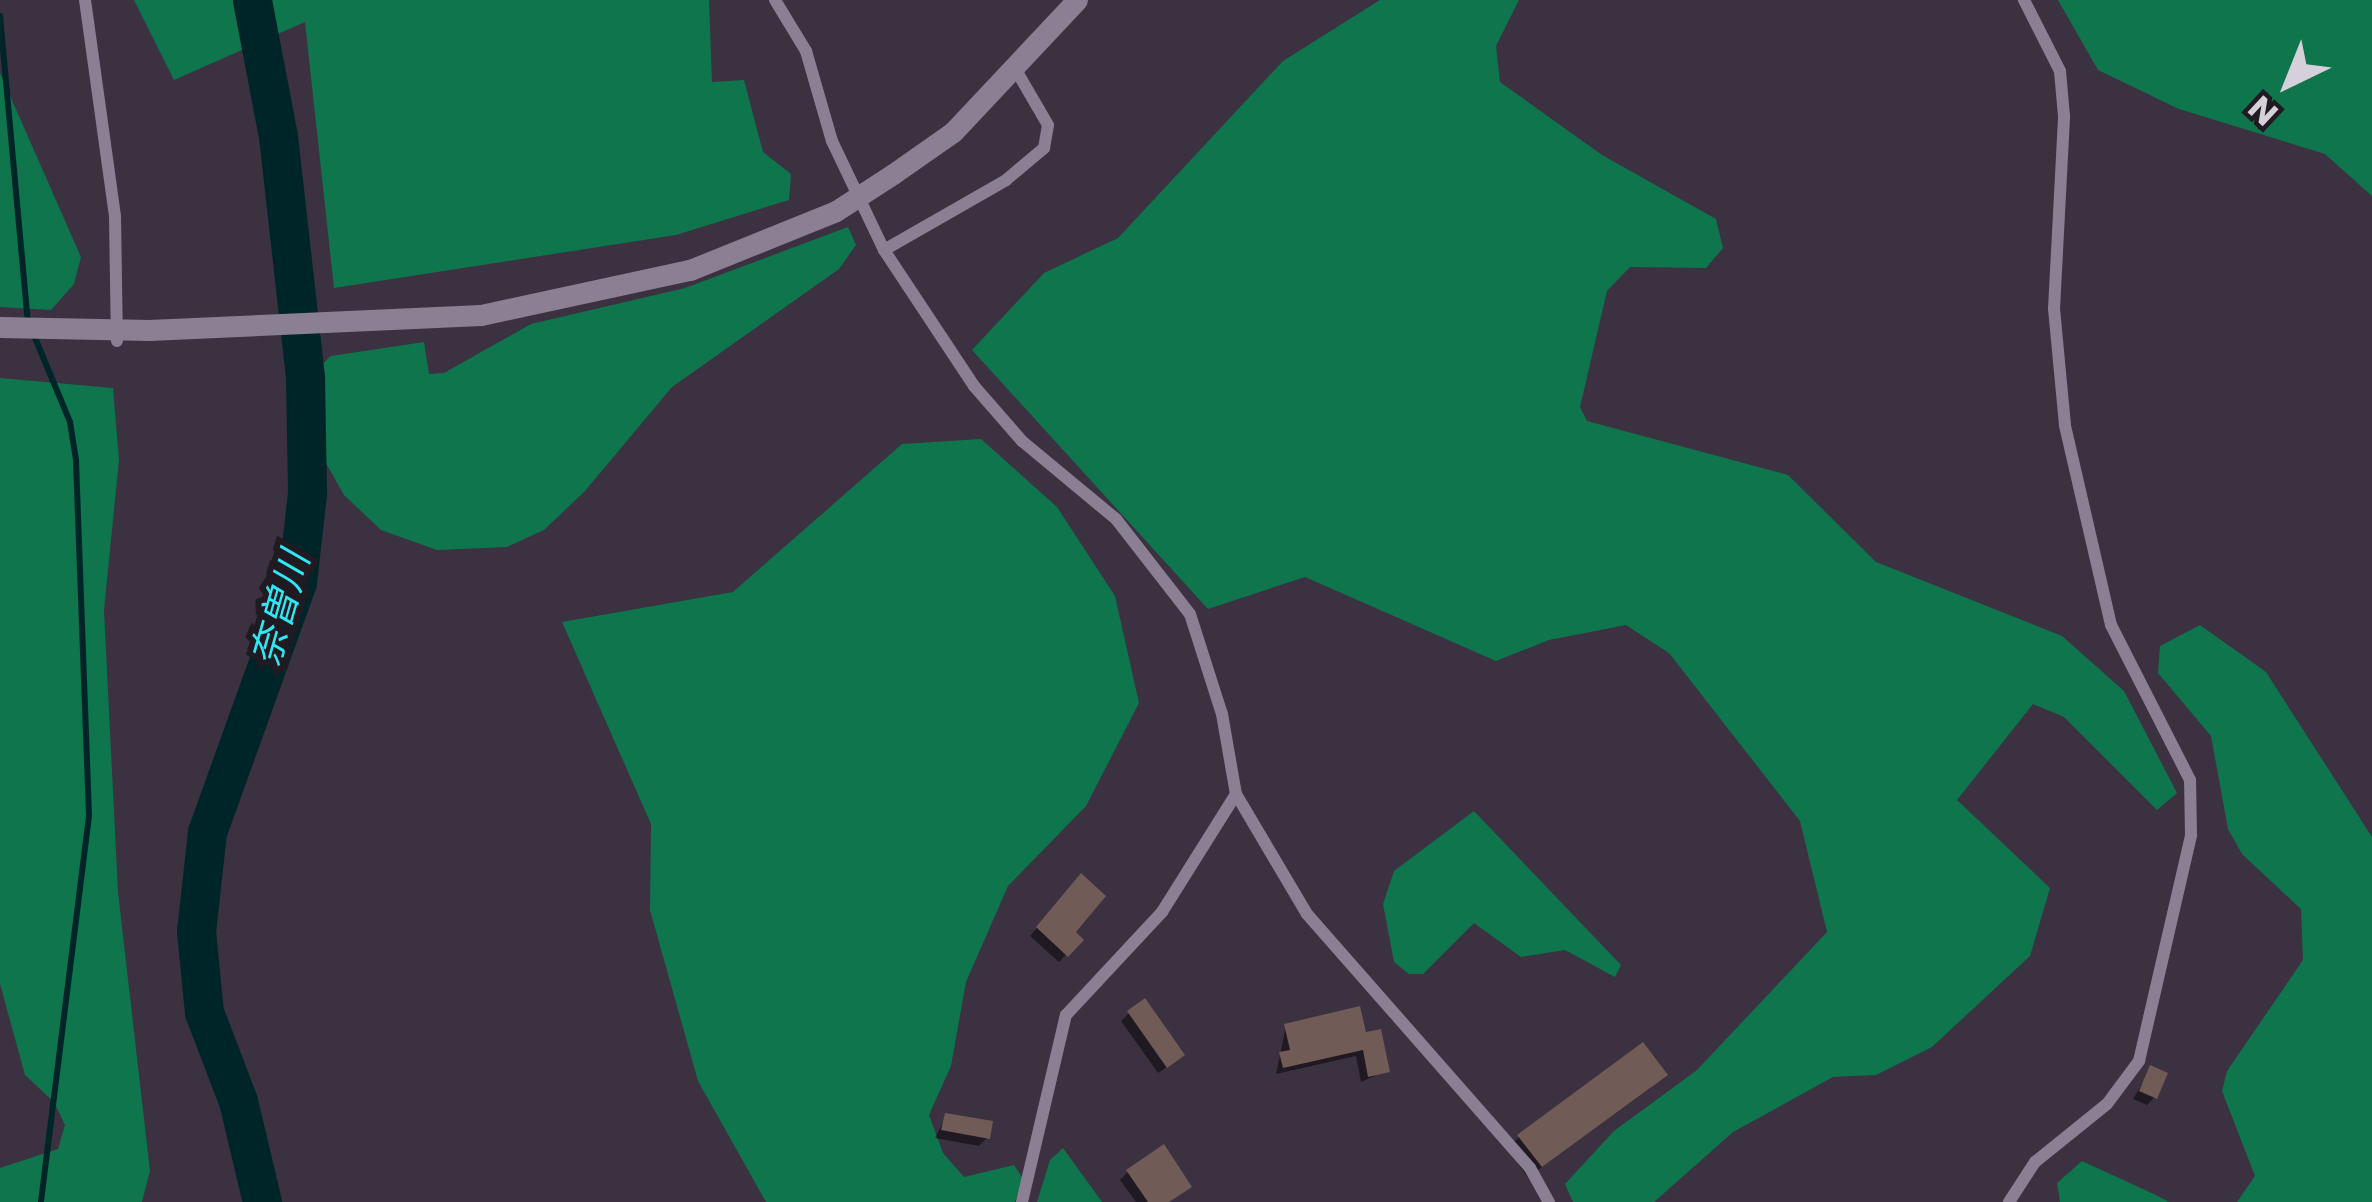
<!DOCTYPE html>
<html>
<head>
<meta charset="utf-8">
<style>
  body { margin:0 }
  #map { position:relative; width:2372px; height:1202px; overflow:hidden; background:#3b3141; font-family:Poppins,"Noto Sans JP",sans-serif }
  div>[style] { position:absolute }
  .forest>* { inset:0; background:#0e754d }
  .shadow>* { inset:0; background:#0007 }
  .stream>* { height:6px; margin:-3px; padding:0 3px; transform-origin:3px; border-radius:3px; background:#002528 }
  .river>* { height:39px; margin:-19.5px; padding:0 19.5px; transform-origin:19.5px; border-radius:19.5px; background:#002528 }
  .building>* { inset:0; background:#715b56 }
  .minor>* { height:12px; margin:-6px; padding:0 6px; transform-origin:6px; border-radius:6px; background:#8b8093 }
  .tertiary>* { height:21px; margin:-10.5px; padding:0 10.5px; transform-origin:10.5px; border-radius:10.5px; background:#8b8093 }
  span { translate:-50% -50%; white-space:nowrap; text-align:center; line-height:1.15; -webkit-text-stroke:12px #201b22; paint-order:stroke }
  .water-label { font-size:39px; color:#2ee8f3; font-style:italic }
  .north { position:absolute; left:2228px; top:24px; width:120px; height:120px; -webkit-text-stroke:9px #201b22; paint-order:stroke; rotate:223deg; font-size:33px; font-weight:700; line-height:48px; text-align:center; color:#d6d0da }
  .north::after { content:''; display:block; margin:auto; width:42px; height:54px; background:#d6d0da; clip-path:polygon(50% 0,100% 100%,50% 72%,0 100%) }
</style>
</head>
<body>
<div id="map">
  <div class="forest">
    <div style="clip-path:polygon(134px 0,709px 0,712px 82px,744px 80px,763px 152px,791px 174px,789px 200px,676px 235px,334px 288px,305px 22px,174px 80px)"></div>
    <div style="clip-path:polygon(1380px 0,1519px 0,1496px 46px,1500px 82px,1602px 155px,1716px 219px,1723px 248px,1706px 268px,1630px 267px,1607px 291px,1580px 407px,1587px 421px,1788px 475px,1876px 562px,2062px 636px,2124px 691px,2177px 793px,2157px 810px,2064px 717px,2033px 704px,1957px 800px,2050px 888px,2030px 956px,1932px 1047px,1876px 1075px,1833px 1077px,1733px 1132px,1654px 1202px,1573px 1202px,1565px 1184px,1614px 1131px,1697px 1070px,1827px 932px,1800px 821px,1669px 653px,1626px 625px,1549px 640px,1496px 661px,1305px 577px,1208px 609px,972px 350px,1044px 273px,1118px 238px,1283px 61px)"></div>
    <div style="clip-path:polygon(2058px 0,2372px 0,2372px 196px,2325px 154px,2179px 109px,2098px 70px)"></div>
    <div style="clip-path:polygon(0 73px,81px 257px,74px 284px,51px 310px,0 307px)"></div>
    <div style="clip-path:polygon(848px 227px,856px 245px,839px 269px,672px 387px,585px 491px,544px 530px,507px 547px,437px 550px,381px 530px,344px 495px,318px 449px,319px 367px,331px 356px,424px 342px,429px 374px,444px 373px,531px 324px,685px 288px)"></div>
    <div style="clip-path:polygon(0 378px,113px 388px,119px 460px,104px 610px,118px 892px,150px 1171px,142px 1202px,0 1202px,0 1168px,58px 1149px,65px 1125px,54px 1102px,25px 1075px,0 984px)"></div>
    <div style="clip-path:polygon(981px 439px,1057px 507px,1115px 596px,1139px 703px,1086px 806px,1008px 886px,966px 982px,951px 1066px,929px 1115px,943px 1153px,964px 1177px,1014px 1165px,1023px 1179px,1015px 1202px,766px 1202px,698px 1081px,650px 910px,651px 824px,562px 622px,733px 592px,902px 444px)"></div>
    <div style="clip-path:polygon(2200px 625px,2266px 672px,2372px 837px,2372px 1202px,2237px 1202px,2255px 1176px,2222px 1091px,2227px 1071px,2303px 960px,2301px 909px,2242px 854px,2228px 829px,2211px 736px,2158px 673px,2160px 646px)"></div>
    <div style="clip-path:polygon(1474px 811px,1621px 965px,1615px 977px,1565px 950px,1521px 957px,1474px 923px,1423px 974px,1409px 974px,1394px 962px,1383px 904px,1394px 871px)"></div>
    <div style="clip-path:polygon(1063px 1148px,1102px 1202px,1037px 1202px,1050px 1160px)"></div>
    <div style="clip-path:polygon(2082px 1161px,2158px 1196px,2169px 1202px,2060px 1202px,2057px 1183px)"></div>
  </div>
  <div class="shadow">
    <div style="clip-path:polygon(1074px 885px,1071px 932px,1080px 940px,1059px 962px,1030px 936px)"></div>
    <div style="clip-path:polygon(1129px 1013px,1174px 1062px,1158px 1073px,1121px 1021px)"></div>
    <div style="clip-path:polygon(1286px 1026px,1364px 1036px,1386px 1071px,1361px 1082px,1356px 1056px,1276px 1074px)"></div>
    <div style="clip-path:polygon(2151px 1069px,2155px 1097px,2147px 1105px,2133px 1099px)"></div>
    <div style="clip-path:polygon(1652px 1087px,1528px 1177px,1507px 1149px,1519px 1137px)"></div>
    <div style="clip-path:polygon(946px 1116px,987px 1138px,979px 1146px,935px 1138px)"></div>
    <div style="clip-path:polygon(1128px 1172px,1168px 1202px,1136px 1202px,1120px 1180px)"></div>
  </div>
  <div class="stream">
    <div style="left:0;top:16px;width:306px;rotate:84.8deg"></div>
    <div style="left:33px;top:333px;width:96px;rotate:67.4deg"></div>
    <div style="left:70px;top:422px;width:39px;rotate:81deg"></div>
    <div style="left:76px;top:461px;width:355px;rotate:87.9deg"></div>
    <div style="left:89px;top:816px;width:389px;rotate:97.1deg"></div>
  </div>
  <div class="river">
    <div style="left:252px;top:0;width:138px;rotate:79.2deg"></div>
    <div style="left:278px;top:136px;width:243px;rotate:83.6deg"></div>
    <div style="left:305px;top:377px;width:116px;rotate:89deg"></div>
    <div style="left:307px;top:493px;width:90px;rotate:96.4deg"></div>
    <div style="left:297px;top:582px;width:266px;rotate:109.8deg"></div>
    <div style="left:207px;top:832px;width:100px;rotate:96.3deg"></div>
    <div style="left:196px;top:931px;width:81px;rotate:84.4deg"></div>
    <div style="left:204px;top:1012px;width:95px;rotate:69.1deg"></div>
    <div style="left:238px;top:1101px;width:104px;rotate:76.6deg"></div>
  </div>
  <div class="building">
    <div style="clip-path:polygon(1081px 873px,1106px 896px,1076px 932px,1084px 940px,1068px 957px,1036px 927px)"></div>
    <div style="clip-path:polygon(1145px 998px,1185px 1055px,1167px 1068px,1127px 1011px)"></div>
    <div style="clip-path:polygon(1360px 1006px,1366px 1032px,1381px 1029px,1390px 1072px,1368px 1077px,1363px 1050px,1283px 1068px,1279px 1052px,1290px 1050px,1284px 1024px)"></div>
    <div style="clip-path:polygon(1643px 1042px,1668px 1075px,1542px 1167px,1517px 1135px)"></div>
    <div style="clip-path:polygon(2150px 1065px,2168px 1073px,2157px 1099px,2139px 1091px)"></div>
    <div style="clip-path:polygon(945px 1113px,993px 1121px,990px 1139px,941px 1130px)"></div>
    <div style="clip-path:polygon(1164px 1144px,1192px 1187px,1169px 1202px,1148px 1202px,1126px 1170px)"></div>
  </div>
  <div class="minor">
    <div style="left:85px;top:0;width:219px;rotate:82.1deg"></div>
    <div style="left:115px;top:217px;width:124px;rotate:89.1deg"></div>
    <div style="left:775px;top:0;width:60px;rotate:58.7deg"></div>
    <div style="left:806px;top:51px;width:94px;rotate:73.9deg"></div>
    <div style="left:832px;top:141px;width:121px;rotate:64.5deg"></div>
    <div style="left:884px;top:250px;width:163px;rotate:56.5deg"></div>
    <div style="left:974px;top:386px;width:73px;rotate:48.9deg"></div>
    <div style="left:1022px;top:441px;width:122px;rotate:39.7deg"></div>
    <div style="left:1116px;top:519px;width:120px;rotate:52.1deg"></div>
    <div style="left:1190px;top:614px;width:105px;rotate:72.3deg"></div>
    <div style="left:1222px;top:714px;width:81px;rotate:80.1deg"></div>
    <div style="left:1236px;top:794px;width:139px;rotate:59.4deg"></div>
    <div style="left:1307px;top:914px;width:338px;rotate:48.7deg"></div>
    <div style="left:1530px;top:1168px;width:39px;rotate:61deg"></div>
    <div style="left:884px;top:250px;width:141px;rotate:-29.8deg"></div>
    <div style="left:1006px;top:180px;width:50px;rotate:-40.1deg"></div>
    <div style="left:1044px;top:148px;width:23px;rotate:-80deg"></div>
    <div style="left:1048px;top:125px;width:64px;rotate:-120.2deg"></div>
    <div style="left:1022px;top:1202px;width:192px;rotate:-76.8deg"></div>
    <div style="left:1066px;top:1015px;width:141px;rotate:-47deg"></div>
    <div style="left:1162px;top:912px;width:139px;rotate:-57.9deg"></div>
    <div style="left:2009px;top:1202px;width:48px;rotate:-57deg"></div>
    <div style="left:2035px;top:1162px;width:92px;rotate:-38.9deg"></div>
    <div style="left:2107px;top:1104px;width:54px;rotate:-53.3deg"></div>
    <div style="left:2139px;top:1061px;width:232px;rotate:-77deg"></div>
    <div style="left:2191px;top:835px;width:55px;rotate:-91deg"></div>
    <div style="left:2190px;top:780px;width:174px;rotate:-117deg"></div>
    <div style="left:2111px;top:625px;width:205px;rotate:-103deg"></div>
    <div style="left:2065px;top:425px;width:117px;rotate:-95.4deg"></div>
    <div style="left:2054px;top:309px;width:193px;rotate:-87deg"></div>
    <div style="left:2064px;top:116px;width:45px;rotate:-95.1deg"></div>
    <div style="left:2060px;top:71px;width:80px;rotate:-116.9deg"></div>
  </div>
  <div class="tertiary">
    <div style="left:0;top:327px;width:149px;rotate:1.2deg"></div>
    <div style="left:149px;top:330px;width:332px;rotate:-2.6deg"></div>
    <div style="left:481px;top:315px;width:214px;rotate:-12.2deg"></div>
    <div style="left:690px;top:270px;width:157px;rotate:-22deg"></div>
    <div style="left:836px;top:211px;width:68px;rotate:-33deg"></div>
    <div style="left:893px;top:174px;width:73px;rotate:-35deg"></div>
    <div style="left:953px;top:132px;width:181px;rotate:-46.8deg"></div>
  </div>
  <div class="water-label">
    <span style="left:281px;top:609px;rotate:-74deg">奈曽川</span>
  </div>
  <div class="north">N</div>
</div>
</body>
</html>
